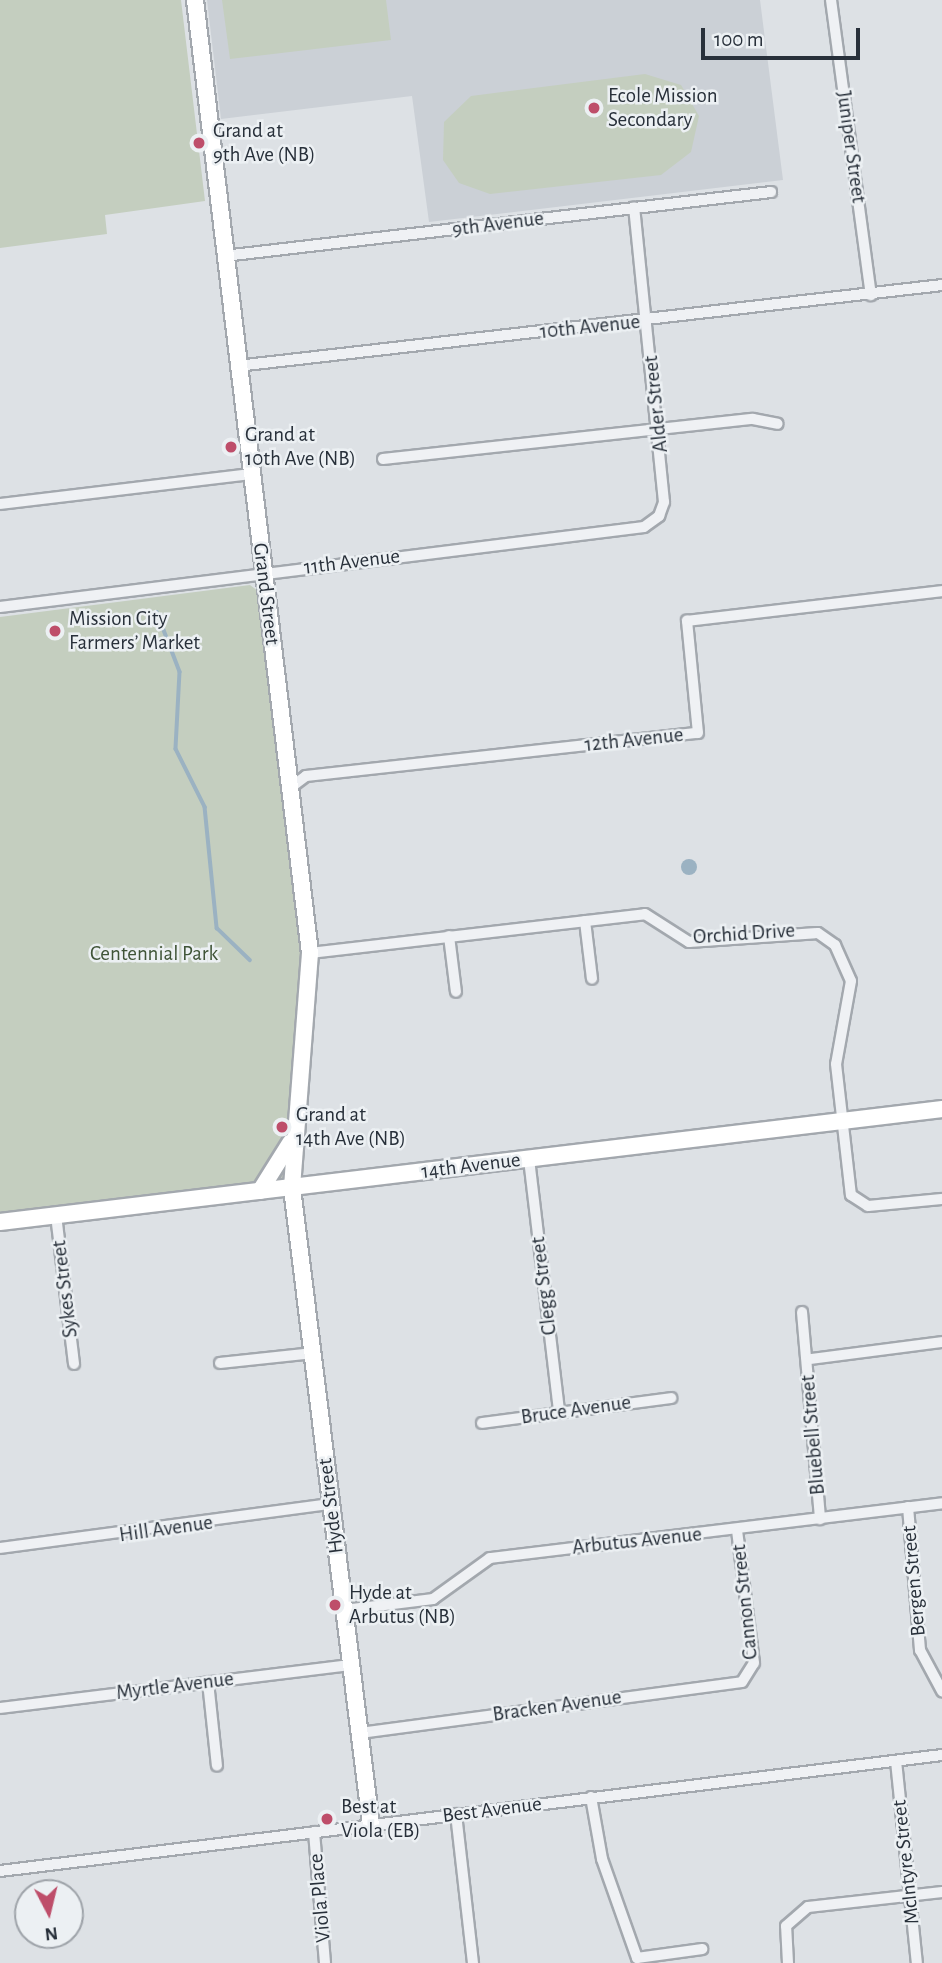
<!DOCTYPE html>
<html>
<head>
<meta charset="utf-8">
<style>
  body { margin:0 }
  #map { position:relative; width:942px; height:1963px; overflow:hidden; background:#dde1e5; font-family:"Alegreya Sans",sans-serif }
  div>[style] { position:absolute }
  .built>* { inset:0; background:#cbd0d6 }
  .green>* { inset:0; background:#c4cebf }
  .water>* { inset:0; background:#9bb2c2 }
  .round { border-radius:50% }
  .stream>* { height:3.5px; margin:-1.75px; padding:0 1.75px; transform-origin:1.75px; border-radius:1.75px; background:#9bb2c2 }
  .roads { filter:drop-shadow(2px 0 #a3a8ae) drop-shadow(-2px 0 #a3a8ae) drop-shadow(0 2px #a3a8ae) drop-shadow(0 -2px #a3a8ae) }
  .street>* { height:10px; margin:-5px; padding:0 5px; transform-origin:5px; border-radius:5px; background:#eff1f4 }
  .secondary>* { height:16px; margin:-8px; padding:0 8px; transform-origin:8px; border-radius:8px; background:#fff }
  .dots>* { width:19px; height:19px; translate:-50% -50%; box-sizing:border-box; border:4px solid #ecf0f3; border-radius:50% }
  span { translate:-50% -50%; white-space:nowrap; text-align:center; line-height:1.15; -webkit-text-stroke:5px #ecf0f3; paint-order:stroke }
  .poi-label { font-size:21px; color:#28303a }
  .left { translate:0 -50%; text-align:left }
  .street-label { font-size:21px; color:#28303a }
  .park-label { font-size:21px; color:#3f5437 }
  .north { position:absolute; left:14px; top:1879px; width:70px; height:70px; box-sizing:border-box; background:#ecf0f3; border:2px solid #9ea3a9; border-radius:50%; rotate:173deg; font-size:19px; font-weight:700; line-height:28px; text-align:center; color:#28303a }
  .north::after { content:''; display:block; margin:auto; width:24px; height:32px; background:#be4e6a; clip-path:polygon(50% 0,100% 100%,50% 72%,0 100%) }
  .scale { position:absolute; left:701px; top:28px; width:159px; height:32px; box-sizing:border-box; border:4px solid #28303a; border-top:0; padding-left:9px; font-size:21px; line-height:24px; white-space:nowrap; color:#28303a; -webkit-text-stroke:5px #ecf0f3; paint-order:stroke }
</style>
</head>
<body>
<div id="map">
  <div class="built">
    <div style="clip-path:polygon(207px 0,760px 0,783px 180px,429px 222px,412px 96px,221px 119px)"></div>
  </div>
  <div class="green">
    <div style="clip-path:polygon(0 0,181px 0,205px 201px,105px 215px,107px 234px,0 248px)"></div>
    <div style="clip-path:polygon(222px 0,386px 0,391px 40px,230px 59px)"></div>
    <div style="clip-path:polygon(645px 74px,681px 85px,699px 116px,691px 152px,661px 175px,490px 194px,459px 183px,443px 160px,444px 122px,471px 96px)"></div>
    <div style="clip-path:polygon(250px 585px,258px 591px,288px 776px,310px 953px,292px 1188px,0 1223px,0 617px)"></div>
  </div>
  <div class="water">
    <div class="round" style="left:681px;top:859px;width:16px;height:16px"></div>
  </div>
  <div class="stream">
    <div style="left:157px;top:612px;width:64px;rotate:69deg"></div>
    <div style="left:180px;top:672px;width:77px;rotate:93deg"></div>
    <div style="left:176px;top:749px;width:65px;rotate:63.4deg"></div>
    <div style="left:205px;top:807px;width:122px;rotate:84.3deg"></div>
    <div style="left:217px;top:928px;width:46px;rotate:44.1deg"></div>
  </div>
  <div class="roads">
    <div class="street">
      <div style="left:831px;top:0;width:298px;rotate:82.3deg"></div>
      <div style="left:224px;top:256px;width:551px;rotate:-6.67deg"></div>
      <div style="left:237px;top:366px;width:710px;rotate:-6.55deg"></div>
      <div style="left:383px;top:459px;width:372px;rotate:-6.2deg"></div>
      <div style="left:753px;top:419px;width:25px;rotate:11deg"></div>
      <div style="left:0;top:504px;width:252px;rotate:-6.8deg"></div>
      <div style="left:0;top:607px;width:649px;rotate:-7.08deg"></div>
      <div style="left:644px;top:527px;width:19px;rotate:-36deg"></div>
      <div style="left:659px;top:516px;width:15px;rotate:-70deg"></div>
      <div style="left:664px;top:502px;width:296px;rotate:-95.8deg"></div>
      <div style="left:290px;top:788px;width:20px;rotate:-37deg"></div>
      <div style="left:306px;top:776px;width:394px;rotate:-6.3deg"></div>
      <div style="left:698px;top:733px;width:113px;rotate:-95.6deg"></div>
      <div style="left:687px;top:621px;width:257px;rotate:-6.7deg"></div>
      <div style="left:585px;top:921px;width:58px;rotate:83.1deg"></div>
      <div style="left:449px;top:936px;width:56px;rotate:82.9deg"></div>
      <div style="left:310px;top:953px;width:337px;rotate:-6.6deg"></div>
      <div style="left:645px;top:914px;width:52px;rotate:32.5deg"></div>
      <div style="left:689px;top:942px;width:129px;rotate:-4deg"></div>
      <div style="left:818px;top:933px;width:21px;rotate:35deg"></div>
      <div style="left:835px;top:945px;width:39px;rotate:66deg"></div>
      <div style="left:851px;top:981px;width:84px;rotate:100.2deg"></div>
      <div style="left:836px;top:1064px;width:132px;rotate:83.5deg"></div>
      <div style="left:851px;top:1195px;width:20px;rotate:33deg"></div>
      <div style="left:868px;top:1206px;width:74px;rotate:-5.4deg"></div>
      <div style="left:529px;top:1159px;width:255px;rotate:83.2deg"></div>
      <div style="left:56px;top:1215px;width:150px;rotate:83.1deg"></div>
      <div style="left:802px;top:1312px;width:208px;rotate:85deg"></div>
      <div style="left:811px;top:1359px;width:132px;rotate:-7.4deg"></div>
      <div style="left:220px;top:1363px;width:94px;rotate:-6.1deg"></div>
      <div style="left:482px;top:1423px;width:191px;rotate:-7.5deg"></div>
      <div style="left:908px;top:1507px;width:144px;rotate:85.2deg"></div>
      <div style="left:920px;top:1650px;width:47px;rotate:61.8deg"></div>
      <div style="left:0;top:1548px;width:334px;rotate:-7.6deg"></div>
      <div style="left:344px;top:1610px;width:90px;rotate:-7deg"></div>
      <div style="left:433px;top:1599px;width:70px;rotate:-35.7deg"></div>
      <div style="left:490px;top:1558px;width:455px;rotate:-6.9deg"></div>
      <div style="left:208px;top:1682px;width:84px;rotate:83.9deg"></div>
      <div style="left:0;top:1708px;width:354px;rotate:-7deg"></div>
      <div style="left:360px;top:1733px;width:385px;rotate:-7.6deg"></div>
      <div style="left:742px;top:1682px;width:22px;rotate:-58deg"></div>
      <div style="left:754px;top:1663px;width:134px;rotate:-97.3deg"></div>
      <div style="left:896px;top:1761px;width:203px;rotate:84.1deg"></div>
      <div style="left:591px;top:1797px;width:63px;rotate:79.9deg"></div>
      <div style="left:602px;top:1859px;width:105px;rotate:70.5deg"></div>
      <div style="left:637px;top:1958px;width:66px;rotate:-7.9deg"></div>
      <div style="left:456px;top:1814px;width:150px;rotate:83.5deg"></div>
      <div style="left:314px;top:1832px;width:131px;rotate:85.2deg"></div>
      <div style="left:0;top:1871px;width:949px;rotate:-7.02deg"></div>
      <div style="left:788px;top:1963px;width:37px;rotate:-93deg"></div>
      <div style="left:786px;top:1926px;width:29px;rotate:-41deg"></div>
      <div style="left:808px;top:1907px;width:135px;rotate:-6.4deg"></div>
    </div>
    <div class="secondary">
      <div style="left:195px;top:0;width:960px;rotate:83.12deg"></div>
      <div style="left:310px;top:953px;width:236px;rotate:94.4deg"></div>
      <div style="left:292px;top:1188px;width:642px;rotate:82.93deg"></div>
      <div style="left:260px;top:1191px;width:57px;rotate:-58deg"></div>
      <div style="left:0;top:1222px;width:949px;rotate:-6.84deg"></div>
    </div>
  </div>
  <div class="dots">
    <div style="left:594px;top:108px;background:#be4e6a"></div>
    <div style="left:199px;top:143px;background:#be4e6a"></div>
    <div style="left:231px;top:447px;background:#be4e6a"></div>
    <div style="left:55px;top:631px;background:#be4e6a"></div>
    <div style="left:282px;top:1127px;background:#be4e6a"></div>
    <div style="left:335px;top:1605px;background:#be4e6a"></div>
    <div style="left:327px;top:1819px;background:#be4e6a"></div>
  </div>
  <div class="poi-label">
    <span class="left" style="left:608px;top:108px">Ecole Mission<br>Secondary</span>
    <span class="left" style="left:213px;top:143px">Grand at<br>9th Ave (NB)</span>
    <span class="left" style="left:245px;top:447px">Grand at<br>10th Ave (NB)</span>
    <span class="left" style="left:69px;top:631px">Mission City<br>Farmers’ Market</span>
    <span class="left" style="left:296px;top:1127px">Grand at<br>14th Ave (NB)</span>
    <span class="left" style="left:349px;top:1605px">Hyde at<br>Arbutus (NB)</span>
    <span class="left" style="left:341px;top:1819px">Best at<br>Viola (EB)</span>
  </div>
  <div class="street-label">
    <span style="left:851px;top:147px;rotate:82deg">Juniper Street</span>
    <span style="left:498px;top:224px;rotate:-7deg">9th Avenue</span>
    <span style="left:590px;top:327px;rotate:-6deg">10th Avenue</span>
    <span style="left:656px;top:404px;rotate:-96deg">Alder Street</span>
    <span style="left:352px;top:562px;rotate:-7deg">11th Avenue</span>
    <span style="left:266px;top:594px;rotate:83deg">Grand Street</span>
    <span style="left:634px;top:740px;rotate:-6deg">12th Avenue</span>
    <span style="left:744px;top:934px;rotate:-4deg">Orchid Drive</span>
    <span style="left:471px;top:1166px;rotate:-7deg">14th Avenue</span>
    <span style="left:544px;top:1286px;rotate:-97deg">Clegg Street</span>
    <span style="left:65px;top:1289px;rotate:-97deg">Sykes Street</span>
    <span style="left:576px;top:1410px;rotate:-8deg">Bruce Avenue</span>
    <span style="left:813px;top:1435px;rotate:-95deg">Bluebell Street</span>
    <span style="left:331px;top:1506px;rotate:-97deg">Hyde Street</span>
    <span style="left:166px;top:1529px;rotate:-8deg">Hill Avenue</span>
    <span style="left:637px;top:1541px;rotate:-6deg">Arbutus Avenue</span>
    <span style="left:914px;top:1581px;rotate:-95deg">Bergen Street</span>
    <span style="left:745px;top:1602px;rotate:-96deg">Cannon Street</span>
    <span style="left:175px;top:1686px;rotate:-7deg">Myrtle Avenue</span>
    <span style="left:557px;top:1706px;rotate:-8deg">Bracken Avenue</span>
    <span style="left:492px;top:1810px;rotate:-7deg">Best Avenue</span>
    <span style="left:906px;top:1862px;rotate:-96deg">McIntyre Street</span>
    <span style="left:320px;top:1898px;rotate:-95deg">Viola Place</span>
  </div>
  <div class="park-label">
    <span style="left:154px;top:954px">Centennial Park</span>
  </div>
  <div class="north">N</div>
  <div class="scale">100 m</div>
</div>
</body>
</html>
